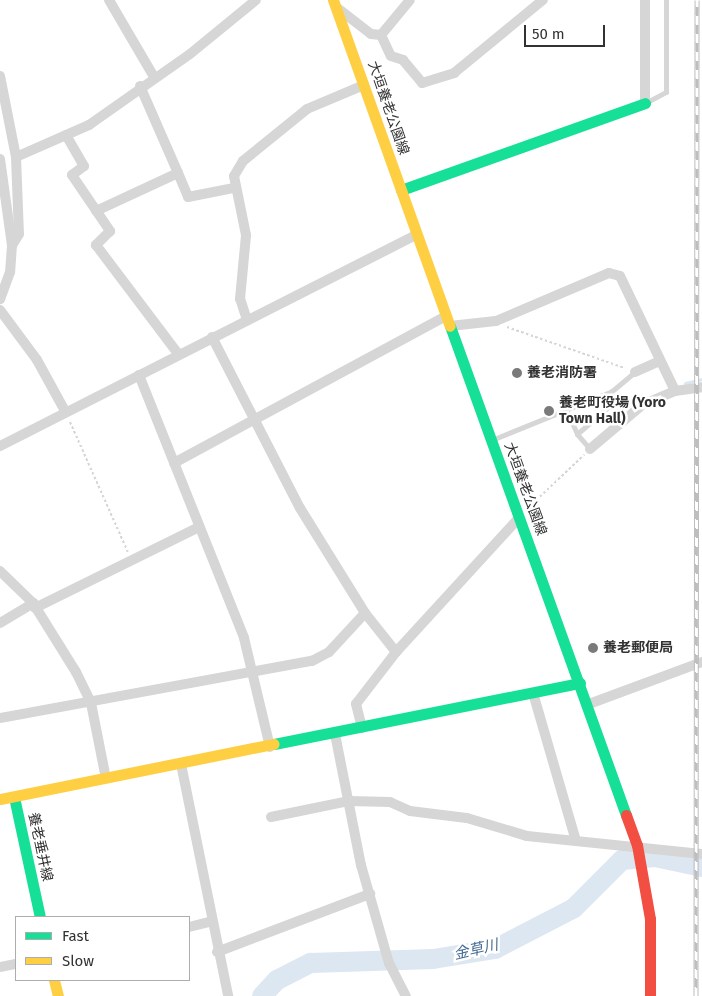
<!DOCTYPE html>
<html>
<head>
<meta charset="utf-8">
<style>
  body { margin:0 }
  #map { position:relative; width:702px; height:996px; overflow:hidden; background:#fff; font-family:"Fira Sans","Noto Sans JP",sans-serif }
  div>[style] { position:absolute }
  .stream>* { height:3px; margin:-1.5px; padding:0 1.5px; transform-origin:1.5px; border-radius:1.5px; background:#dde7f2 }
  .river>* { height:20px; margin:-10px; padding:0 10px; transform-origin:10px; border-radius:10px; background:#dde7f2 }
  .path>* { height:2px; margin-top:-1px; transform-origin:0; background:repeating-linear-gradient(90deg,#d5d5d5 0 2.5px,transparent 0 5px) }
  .lane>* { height:5px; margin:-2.5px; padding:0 2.5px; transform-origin:2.5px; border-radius:2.5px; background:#d6d6d6 }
  .street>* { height:10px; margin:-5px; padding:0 5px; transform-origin:5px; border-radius:5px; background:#d6d6d6 }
  .fast>* { height:11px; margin:-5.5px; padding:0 5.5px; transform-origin:5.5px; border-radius:5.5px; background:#16e098 }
  .slow>* { height:11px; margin:-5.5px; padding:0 5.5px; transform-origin:5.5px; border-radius:5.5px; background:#ffcf43 }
  .jam>* { height:11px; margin:-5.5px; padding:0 5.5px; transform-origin:5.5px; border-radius:5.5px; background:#f24e42 }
  .rail>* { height:5px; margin-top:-2.5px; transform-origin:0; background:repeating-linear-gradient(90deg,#fff 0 9px,#bebebe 0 18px); box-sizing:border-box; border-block:1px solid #bebebe }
  .dots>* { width:14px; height:14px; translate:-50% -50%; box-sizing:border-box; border:2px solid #fff; border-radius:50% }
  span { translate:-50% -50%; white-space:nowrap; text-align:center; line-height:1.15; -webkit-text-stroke:5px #fff; paint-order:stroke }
  .street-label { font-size:14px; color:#323232 }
  .poi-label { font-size:14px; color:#323232; font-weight:700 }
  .left { translate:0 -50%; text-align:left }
  .water-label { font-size:15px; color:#416a92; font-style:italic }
  .legend { position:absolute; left:15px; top:916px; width:175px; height:65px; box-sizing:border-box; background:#fff; border:1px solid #adadad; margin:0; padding:6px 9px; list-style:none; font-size:15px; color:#323232 }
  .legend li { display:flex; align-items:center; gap:10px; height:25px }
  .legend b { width:25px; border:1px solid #adadad }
  .scale { position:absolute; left:524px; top:25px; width:81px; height:22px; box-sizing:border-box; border:2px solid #323232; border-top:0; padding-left:6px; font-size:15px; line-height:18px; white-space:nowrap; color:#323232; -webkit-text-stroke:4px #fff; paint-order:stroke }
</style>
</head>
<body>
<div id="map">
  <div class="stream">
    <div style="left:685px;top:383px;width:17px;rotate:-13deg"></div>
  </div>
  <div class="river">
    <div style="left:262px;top:996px;width:22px;rotate:-47deg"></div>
    <div style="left:277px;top:980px;width:38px;rotate:-27deg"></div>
    <div style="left:311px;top:963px;width:122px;rotate:-1.9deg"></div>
    <div style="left:433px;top:959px;width:63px;rotate:-9.2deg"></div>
    <div style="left:495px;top:949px;width:89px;rotate:-27.4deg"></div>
    <div style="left:574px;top:908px;width:68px;rotate:-45deg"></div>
    <div style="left:622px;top:860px;width:33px;rotate:-5deg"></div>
    <div style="left:655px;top:857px;width:48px;rotate:12deg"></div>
  </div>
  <div class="path">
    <div style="left:507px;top:327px;width:125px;rotate:19.2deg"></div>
    <div style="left:70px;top:422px;width:142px;rotate:66deg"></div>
    <div style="left:529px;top:507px;width:76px;rotate:-43.4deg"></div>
  </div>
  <div class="lane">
    <div style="left:647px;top:102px;width:21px;rotate:-28deg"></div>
    <div style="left:666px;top:92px;width:92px;rotate:-90deg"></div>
    <div style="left:566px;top:410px;width:26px;rotate:65deg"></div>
    <div style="left:577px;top:434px;width:20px;rotate:49deg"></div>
    <div style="left:577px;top:434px;width:52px;rotate:-41.1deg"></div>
    <div style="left:616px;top:400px;width:10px;rotate:-114deg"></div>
    <div style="left:612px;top:391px;width:30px;rotate:-40deg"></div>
    <div style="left:494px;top:439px;width:127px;rotate:-22.1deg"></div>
  </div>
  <div class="street">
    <div style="left:109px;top:0;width:89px;rotate:59.7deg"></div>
    <div style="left:336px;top:7px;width:44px;rotate:37.6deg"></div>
    <div style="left:371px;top:34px;width:10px;rotate:6deg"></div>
    <div style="left:381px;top:35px;width:23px;rotate:65deg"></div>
    <div style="left:391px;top:56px;width:13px;rotate:18deg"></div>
    <div style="left:403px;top:60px;width:30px;rotate:50deg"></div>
    <div style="left:422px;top:83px;width:34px;rotate:-17deg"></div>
    <div style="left:454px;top:73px;width:115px;rotate:-39.4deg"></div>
    <div style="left:381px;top:35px;width:45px;rotate:-50.4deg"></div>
    <div style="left:0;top:76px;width:83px;rotate:78.8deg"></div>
    <div style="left:16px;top:157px;width:77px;rotate:87.8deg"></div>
    <div style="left:19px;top:234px;width:13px;rotate:122deg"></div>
    <div style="left:140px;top:86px;width:95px;rotate:66.4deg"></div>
    <div style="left:645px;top:103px;width:103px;rotate:-90deg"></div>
    <div style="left:66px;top:135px;width:36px;rotate:60deg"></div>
    <div style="left:84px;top:166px;width:15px;rotate:143deg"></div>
    <div style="left:72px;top:175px;width:68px;rotate:55.8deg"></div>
    <div style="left:110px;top:231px;width:20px;rotate:135deg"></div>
    <div style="left:96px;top:245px;width:136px;rotate:53deg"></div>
    <div style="left:16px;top:157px;width:80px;rotate:-23.7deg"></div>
    <div style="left:89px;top:125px;width:123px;rotate:-35.1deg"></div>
    <div style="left:190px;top:54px;width:85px;rotate:-39.3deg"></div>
    <div style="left:0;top:159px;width:87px;rotate:82.1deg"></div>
    <div style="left:12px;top:245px;width:27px;rotate:94deg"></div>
    <div style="left:10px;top:272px;width:29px;rotate:110deg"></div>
    <div style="left:96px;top:211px;width:90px;rotate:-24.9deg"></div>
    <div style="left:178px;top:173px;width:26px;rotate:67deg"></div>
    <div style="left:188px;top:197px;width:47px;rotate:-11.1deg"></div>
    <div style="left:0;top:310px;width:62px;rotate:53.5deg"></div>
    <div style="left:37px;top:360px;width:58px;rotate:61.2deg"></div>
    <div style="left:247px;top:320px;width:22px;rotate:-108deg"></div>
    <div style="left:240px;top:299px;width:64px;rotate:-84.6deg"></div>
    <div style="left:246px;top:235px;width:60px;rotate:-101.5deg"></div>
    <div style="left:234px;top:176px;width:17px;rotate:-59deg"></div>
    <div style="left:243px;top:161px;width:82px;rotate:-39.1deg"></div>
    <div style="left:307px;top:109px;width:62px;rotate:-22.8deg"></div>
    <div style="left:450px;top:326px;width:46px;rotate:-6.2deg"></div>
    <div style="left:496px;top:321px;width:123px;rotate:-23deg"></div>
    <div style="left:609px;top:273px;width:11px;rotate:15deg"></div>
    <div style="left:620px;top:276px;width:127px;rotate:64.4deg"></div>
    <div style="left:212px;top:337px;width:192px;rotate:62.8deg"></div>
    <div style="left:300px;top:508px;width:123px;rotate:58.2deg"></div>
    <div style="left:365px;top:613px;width:50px;rotate:51.5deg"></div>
    <div style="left:635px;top:372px;width:27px;rotate:-24deg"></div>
    <div style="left:139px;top:375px;width:283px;rotate:68.2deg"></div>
    <div style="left:244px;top:638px;width:112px;rotate:76.6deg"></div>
    <div style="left:0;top:446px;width:466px;rotate:-26.9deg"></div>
    <div style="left:590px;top:449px;width:68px;rotate:-40.2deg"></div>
    <div style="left:642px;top:405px;width:36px;rotate:-23deg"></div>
    <div style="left:675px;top:391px;width:27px;rotate:-8deg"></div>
    <div style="left:174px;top:463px;width:309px;rotate:-28.4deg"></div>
    <div style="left:0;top:571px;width:46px;rotate:44.1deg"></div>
    <div style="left:33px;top:603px;width:81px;rotate:58.1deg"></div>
    <div style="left:76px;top:672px;width:34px;rotate:64deg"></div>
    <div style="left:91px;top:703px;width:77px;rotate:78.8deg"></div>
    <div style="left:35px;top:608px;width:183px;rotate:-26.3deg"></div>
    <div style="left:0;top:623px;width:39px;rotate:-31deg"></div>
    <div style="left:533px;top:693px;width:151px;rotate:73.8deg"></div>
    <div style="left:589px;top:704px;width:121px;rotate:-20.4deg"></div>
    <div style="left:0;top:718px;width:317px;rotate:-10.4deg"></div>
    <div style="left:312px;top:661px;width:19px;rotate:-28deg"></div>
    <div style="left:329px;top:652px;width:53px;rotate:-47.3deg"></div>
    <div style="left:362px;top:728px;width:25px;rotate:-104deg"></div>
    <div style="left:356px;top:704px;width:66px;rotate:-52.4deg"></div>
    <div style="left:396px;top:652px;width:182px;rotate:-47.5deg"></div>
    <div style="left:335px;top:734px;width:134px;rotate:78.8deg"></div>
    <div style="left:361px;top:865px;width:102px;rotate:74.1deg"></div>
    <div style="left:389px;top:963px;width:37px;rotate:63deg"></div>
    <div style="left:181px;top:764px;width:237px;rotate:78.5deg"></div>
    <div style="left:271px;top:817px;width:80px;rotate:-11.6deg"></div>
    <div style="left:349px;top:801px;width:41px;rotate:1.4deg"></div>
    <div style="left:390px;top:802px;width:22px;rotate:24deg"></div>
    <div style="left:410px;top:811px;width:57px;rotate:7deg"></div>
    <div style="left:467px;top:818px;width:63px;rotate:16.7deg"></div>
    <div style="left:527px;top:836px;width:176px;rotate:5.9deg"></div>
    <div style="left:189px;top:927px;width:21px;rotate:-14deg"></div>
    <div style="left:217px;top:952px;width:164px;rotate:-20.8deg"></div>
    <div style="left:0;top:967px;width:16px;rotate:-11deg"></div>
  </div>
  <div class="fast">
    <div style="left:401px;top:190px;width:259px;rotate:-19.6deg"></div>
    <div style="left:450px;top:326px;width:520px;rotate:70.21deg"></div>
    <div style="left:274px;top:744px;width:312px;rotate:-11.3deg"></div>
    <div style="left:14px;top:797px;width:123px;rotate:77.8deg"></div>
  </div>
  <div class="slow">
    <div style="left:333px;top:0;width:346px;rotate:70.3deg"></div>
    <div style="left:0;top:799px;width:279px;rotate:-11.4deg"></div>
    <div style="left:54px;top:980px;width:16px;rotate:76deg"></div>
  </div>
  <div class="jam">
    <div style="left:626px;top:815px;width:32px;rotate:70deg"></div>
    <div style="left:637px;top:845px;width:75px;rotate:80deg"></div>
    <div style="left:650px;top:919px;width:77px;rotate:90deg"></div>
  </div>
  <div class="rail">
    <div style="left:696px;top:996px;width:996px;rotate:-89.94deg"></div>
  </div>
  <div class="dots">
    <div style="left:517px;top:373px;background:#7a7a7a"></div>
    <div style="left:549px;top:411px;background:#7a7a7a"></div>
    <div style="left:593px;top:648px;background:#7a7a7a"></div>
  </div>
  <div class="street-label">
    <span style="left:388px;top:108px;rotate:71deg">大垣養老公園線</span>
    <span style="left:525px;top:489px;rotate:70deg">大垣養老公園線</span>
    <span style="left:40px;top:847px;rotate:78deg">養老垂井線</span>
  </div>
  <div class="poi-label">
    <span class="left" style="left:527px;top:373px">養老消防署</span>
    <span class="left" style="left:559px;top:411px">養老町役場 (Yoro<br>Town Hall)</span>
    <span class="left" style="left:603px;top:648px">養老郵便局</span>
  </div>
  <div class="water-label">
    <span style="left:476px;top:950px;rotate:-13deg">金草川</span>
  </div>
  <ul class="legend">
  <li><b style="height:6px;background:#16e098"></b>Fast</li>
  <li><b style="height:6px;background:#ffcf43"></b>Slow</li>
  </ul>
  <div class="scale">50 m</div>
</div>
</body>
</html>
